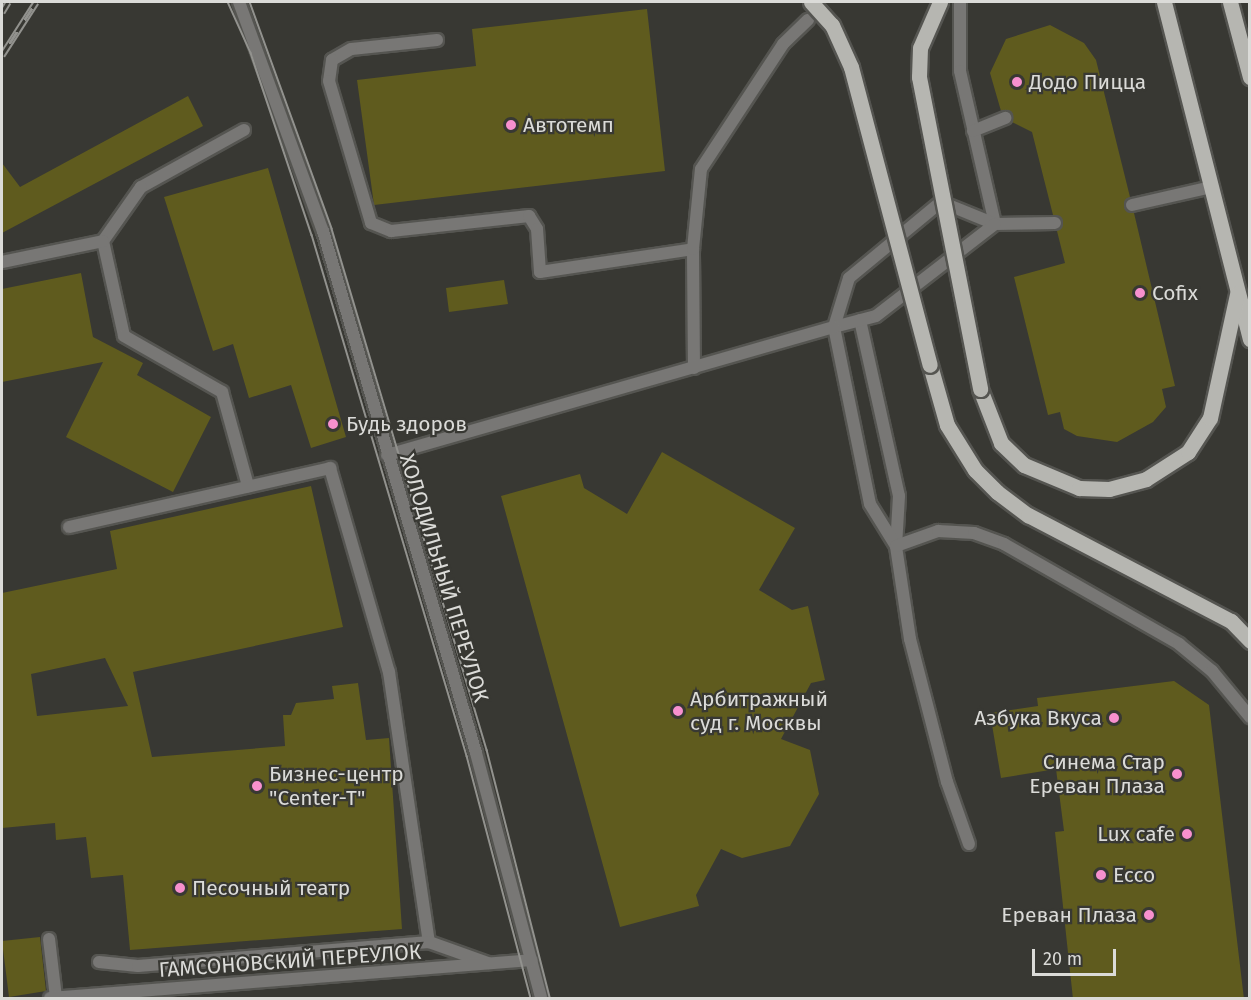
<!DOCTYPE html>
<html>
<head>
<meta charset="utf-8">
<style>
  body { margin:0 }
  #map { position:relative; width:1251px; height:1000px; overflow:hidden; background:#383833; font-family:"Fira Sans",sans-serif }
  div>[style] { position:absolute }
  .building>* { inset:0; background:#5f5b1e }
  .roads { filter:drop-shadow(2px 0 #555551) drop-shadow(-2px 0 #555551) drop-shadow(0 2px #555551) drop-shadow(0 -2px #555551) }
  .lane>* { height:12px; margin:-6px; padding:0 6px; transform-origin:6px; border-radius:6px; background:#787775 }
  .street>* { height:12px; margin:-6px; padding:0 6px; transform-origin:6px; border-radius:6px; background:#787775 }
  .primary>* { height:15px; margin:-7.5px; padding:0 7.5px; transform-origin:7.5px; border-radius:7.5px; background:#b6b6b1 }
  .tram>* { height:1.5px; margin:-0.75px; padding:0 0.75px; transform-origin:0.75px; border-radius:0.75px; background:#92928e }
  .rail>* { height:7px; margin-top:-3.5px; transform-origin:0; background:repeating-linear-gradient(90deg,#383833 0 14px,#92928e 0 28px); box-sizing:border-box; border-block:2px solid #92928e }
  .bridges { filter:drop-shadow(2px 0 #555551) drop-shadow(-2px 0 #555551) drop-shadow(0 2px #555551) drop-shadow(0 -2px #555551) }
  .primary-bridge>* { height:15px; margin:-7.5px; padding:0 7.5px; transform-origin:7.5px; border-radius:7.5px; background:#b6b6b1 }
  .dots>* { width:16px; height:16px; translate:-50% -50%; box-sizing:border-box; border:3px solid #383833; border-radius:50% }
  span { translate:-50% -50%; white-space:nowrap; text-align:center; line-height:1.15; -webkit-text-stroke:4.5px #383833; paint-order:stroke }
  .poi-label { font-size:21px; color:#dbdbd8 }
  .left { translate:0 -50%; text-align:left }
  .right { translate:-100% -50%; text-align:right }
  .street-label { font-size:21px; color:#dbdbd8 }
  .frame { position:absolute; inset:0; border:3px solid #dbdbd8; pointer-events:none }
  .scale { position:absolute; left:1032px; top:949px; width:84px; height:27px; box-sizing:border-box; border:3px solid #dbdbd8; border-top:0; padding-left:8px; font-size:18px; line-height:21px; white-space:nowrap; color:#dbdbd8; -webkit-text-stroke:4px #383833; paint-order:stroke }
</style>
</head>
<body>
<div id="map">
  <div class="building">
    <div style="clip-path:polygon(647px 9px,665px 171px,374px 205px,357px 80px,476px 66px,472px 29px)"></div>
    <div style="clip-path:polygon(1050px 25px,1084px 43px,1096px 60px,1130px 197px,1124px 207px,1134px 213px,1175px 386px,1162px 389px,1166px 407px,1153px 422px,1117px 442px,1077px 436px,1064px 429px,1060px 412px,1048px 415px,1014px 277px,1065px 263px,1057px 231px,1063px 222px,1053px 215px,1032px 132px,1012px 122px,1010px 111px,1001px 111px,990px 73px,1006px 39px)"></div>
    <div style="clip-path:polygon(188px 96px,203px 126px,2px 233px,2px 163px,20px 187px)"></div>
    <div style="clip-path:polygon(268px 168px,346px 437px,311px 448px,291px 385px,249px 398px,233px 344px,213px 351px,164px 197px)"></div>
    <div style="clip-path:polygon(81px 273px,93px 337px,143px 363px,137px 375px,211px 417px,173px 492px,66px 437px,103px 362px,2px 382px,2px 289px)"></div>
    <div style="clip-path:polygon(504px 280px,508px 304px,449px 312px,446px 288px)"></div>
    <div style="clip-path:polygon(662px 452px,795px 528px,759px 590px,792px 610px,808px 606px,825px 680px,811px 683px,781px 739px,810px 750px,819px 794px,790px 846px,742px 858px,721px 849px,696px 895px,699px 906px,620px 927px,501px 496px,580px 474px,584px 488px,627px 514px)"></div>
    <div style="clip-path:polygon(evenodd,311px 486px,343px 627px,133px 672px,152px 757px,285px 746px,283px 715px,291px 715px,296px 703px,334px 699px,332px 686px,358px 683px,366px 740px,389px 738px,402px 929px,130px 950px,123px 875px,91px 878px,86px 837px,56px 840px,55px 823px,2px 828px,2px 593px,117px 569px,110px 531px,311px 486px,105px 658px,128px 706px,37px 716px,31px 674px,105px 658px)"></div>
    <div style="clip-path:polygon(1174px 681px,1209px 705px,1244px 999px,1073px 999px,1055px 832px,1064px 831px,1056px 769px,1001px 778px,990px 713px,1038px 706px,1037px 698px)"></div>
    <div style="clip-path:polygon(40px 937px,46px 991px,9px 997px,2px 941px)"></div>
  </div>
  <div class="roads">
    <div class="lane">
      <div style="left:960px;top:2px;width:69px;rotate:90deg"></div>
      <div style="left:960px;top:71px;width:157px;rotate:77.1deg"></div>
      <div style="left:437px;top:40px;width:86px;rotate:174deg"></div>
      <div style="left:351px;top:49px;width:22px;rotate:150deg"></div>
      <div style="left:332px;top:60px;width:21px;rotate:98deg"></div>
      <div style="left:329px;top:81px;width:148px;rotate:73.5deg"></div>
      <div style="left:371px;top:223px;width:22px;rotate:22deg"></div>
      <div style="left:391px;top:231px;width:139px;rotate:-6.2deg"></div>
      <div style="left:529px;top:216px;width:15px;rotate:58deg"></div>
      <div style="left:537px;top:229px;width:43px;rotate:86deg"></div>
      <div style="left:540px;top:272px;width:155px;rotate:-8.5deg"></div>
      <div style="left:244px;top:130px;width:118px;rotate:151deg"></div>
      <div style="left:141px;top:187px;width:66px;rotate:125.1deg"></div>
      <div style="left:103px;top:241px;width:97px;rotate:77.5deg"></div>
      <div style="left:124px;top:336px;width:113px;rotate:29.7deg"></div>
      <div style="left:222px;top:392px;width:98px;rotate:74.5deg"></div>
      <div style="left:973px;top:131px;width:35px;rotate:-22deg"></div>
      <div style="left:1132px;top:205px;width:81px;rotate:-12.8deg"></div>
      <div style="left:2px;top:262px;width:103px;rotate:-11.7deg"></div>
      <div style="left:860px;top:320px;width:180px;rotate:77.5deg"></div>
      <div style="left:899px;top:496px;width:50px;rotate:93.4deg"></div>
      <div style="left:896px;top:546px;width:49px;rotate:-121.8deg"></div>
      <div style="left:870px;top:504px;width:181px;rotate:-101.5deg"></div>
      <div style="left:834px;top:327px;width:51px;rotate:-73deg"></div>
      <div style="left:849px;top:278px;width:119px;rotate:-39.6deg"></div>
      <div style="left:941px;top:202px;width:58px;rotate:22.2deg"></div>
      <div style="left:995px;top:224px;width:60px;rotate:-1deg"></div>
      <div style="left:834px;top:327px;width:43px;rotate:-14.7deg"></div>
      <div style="left:876px;top:316px;width:150px;rotate:-37.7deg"></div>
      <div style="left:69px;top:527px;width:268px;rotate:-12.7deg"></div>
      <div style="left:330px;top:468px;width:212px;rotate:73.9deg"></div>
      <div style="left:389px;top:672px;width:273px;rotate:81.6deg"></div>
      <div style="left:969px;top:844px;width:66px;rotate:-109.5deg"></div>
      <div style="left:947px;top:782px;width:148px;rotate:-104.5deg"></div>
      <div style="left:910px;top:639px;width:94px;rotate:-98.6deg"></div>
      <div style="left:896px;top:546px;width:45px;rotate:-19.7deg"></div>
      <div style="left:938px;top:531px;width:36px;rotate:3deg"></div>
      <div style="left:974px;top:533px;width:32px;rotate:20deg"></div>
      <div style="left:1004px;top:544px;width:202px;rotate:29.7deg"></div>
      <div style="left:1179px;top:644px;width:43px;rotate:39.3deg"></div>
      <div style="left:1212px;top:671px;width:60px;rotate:50.4deg"></div>
      <div style="left:49px;top:939px;width:59px;rotate:83.2deg"></div>
      <div style="left:99px;top:962px;width:39px;rotate:6deg"></div>
      <div style="left:138px;top:966px;width:292px;rotate:-4.7deg"></div>
      <div style="left:429px;top:942px;width:63px;rotate:19.6deg"></div>
    </div>
    <div class="street">
      <div style="left:239px;top:2px;width:244px;rotate:69.9deg"></div>
      <div style="left:323px;top:231px;width:544px;rotate:73.66deg"></div>
      <div style="left:476px;top:753px;width:253px;rotate:75.1deg"></div>
      <div style="left:694px;top:368px;width:119px;rotate:-90.5deg"></div>
      <div style="left:693px;top:249px;width:80px;rotate:-84.3deg"></div>
      <div style="left:701px;top:169px;width:149px;rotate:-56.7deg"></div>
      <div style="left:783px;top:44px;width:35px;rotate:-44deg"></div>
      <div style="left:387px;top:455px;width:465px;rotate:-16deg"></div>
      <div style="left:50px;top:998px;width:483px;rotate:-4.5deg"></div>
    </div>
    <div class="primary">
      <div style="left:1164px;top:2px;width:348px;rotate:75.7deg"></div>
      <div style="left:1230px;top:2px;width:78px;rotate:75.1deg"></div>
      <div style="left:930px;top:365px;width:62px;rotate:74.2deg"></div>
      <div style="left:947px;top:425px;width:53px;rotate:58.1deg"></div>
      <div style="left:975px;top:470px;width:31px;rotate:45deg"></div>
      <div style="left:997px;top:492px;width:39px;rotate:37deg"></div>
      <div style="left:1028px;top:515px;width:229px;rotate:27.6deg"></div>
      <div style="left:1231px;top:621px;width:28px;rotate:46deg"></div>
      <div style="left:980px;top:389px;width:58px;rotate:68.7deg"></div>
      <div style="left:1001px;top:443px;width:32px;rotate:44deg"></div>
      <div style="left:1024px;top:465px;width:60px;rotate:22.7deg"></div>
      <div style="left:1079px;top:488px;width:30px;rotate:2deg"></div>
      <div style="left:1109px;top:489px;width:38px;rotate:-15deg"></div>
      <div style="left:1146px;top:479px;width:50px;rotate:-32.7deg"></div>
      <div style="left:1188px;top:452px;width:40px;rotate:-57.1deg"></div>
      <div style="left:1210px;top:418px;width:127px;rotate:-77.7deg"></div>
    </div>
  </div>
  <div class="tram">
    <div style="left:228px;top:2px;width:56px;rotate:65.7deg"></div>
    <div style="left:251px;top:53px;width:192px;rotate:71.5deg"></div>
    <div style="left:312px;top:235px;width:544px;rotate:73.43deg"></div>
    <div style="left:467px;top:756px;width:250px;rotate:75.2deg"></div>
    <div style="left:250px;top:2px;width:241px;rotate:70.1deg"></div>
    <div style="left:332px;top:229px;width:544px;rotate:73.43deg"></div>
    <div style="left:487px;top:750px;width:256px;rotate:75.7deg"></div>
  </div>
  <div class="rail">
    <div style="left:2px;top:12px;width:12px;rotate:-59deg"></div>
    <div style="left:2px;top:55px;width:63px;rotate:-57.3deg"></div>
  </div>
  <div class="bridges">
    <div class="primary-bridge">
      <div style="left:811px;top:2px;width:31px;rotate:48deg"></div>
      <div style="left:832px;top:25px;width:46px;rotate:65.7deg"></div>
      <div style="left:851px;top:67px;width:308px;rotate:75.2deg"></div>
      <div style="left:940px;top:2px;width:50px;rotate:113.5deg"></div>
      <div style="left:920px;top:48px;width:29px;rotate:92deg"></div>
      <div style="left:919px;top:77px;width:318px;rotate:78.9deg"></div>
    </div>
  </div>
  <div class="dots">
    <div style="left:1017px;top:82px;background:#f790ce"></div>
    <div style="left:511px;top:125px;background:#f790ce"></div>
    <div style="left:1140px;top:293px;background:#f790ce"></div>
    <div style="left:333px;top:424px;background:#f790ce"></div>
    <div style="left:678px;top:711px;background:#f790ce"></div>
    <div style="left:1114px;top:718px;background:#f790ce"></div>
    <div style="left:1177px;top:774px;background:#f790ce"></div>
    <div style="left:257px;top:786px;background:#f790ce"></div>
    <div style="left:1187px;top:834px;background:#f790ce"></div>
    <div style="left:1101px;top:875px;background:#f790ce"></div>
    <div style="left:180px;top:888px;background:#f790ce"></div>
    <div style="left:1149px;top:915px;background:#f790ce"></div>
  </div>
  <div class="poi-label">
    <span class="left" style="left:1029px;top:82px">Додо Пицца</span>
    <span class="left" style="left:523px;top:125px">Автотемп</span>
    <span class="left" style="left:1152px;top:293px">Cofix</span>
    <span class="left" style="left:346px;top:424px">Будь здоров</span>
    <span class="left" style="left:690px;top:711px">Арбитражный<br>суд г. Москвы</span>
    <span class="right" style="left:1102px;top:718px">Азбука Вкуса</span>
    <span class="right" style="left:1165px;top:774px">Синема Стар<br>Ереван Плаза</span>
    <span class="left" style="left:269px;top:786px">Бизнес-центр<br>"Center-T"</span>
    <span class="right" style="left:1175px;top:834px">Lux cafe</span>
    <span class="left" style="left:1113px;top:875px">Ecco</span>
    <span class="left" style="left:192px;top:888px">Песочный театр</span>
    <span class="right" style="left:1137px;top:915px">Ереван Плаза</span>
  </div>
  <div class="street-label">
    <span style="left:444px;top:578px;rotate:73deg">ХОЛОДИЛЬНЫЙ ПЕРЕУЛОК</span>
    <span style="left:290px;top:961px;rotate:-4deg">ГАМСОНОВСКИЙ ПЕРЕУЛОК</span>
  </div>
  <div class="frame"></div>
  <div class="scale">20 m</div>
</div>
</body>
</html>
